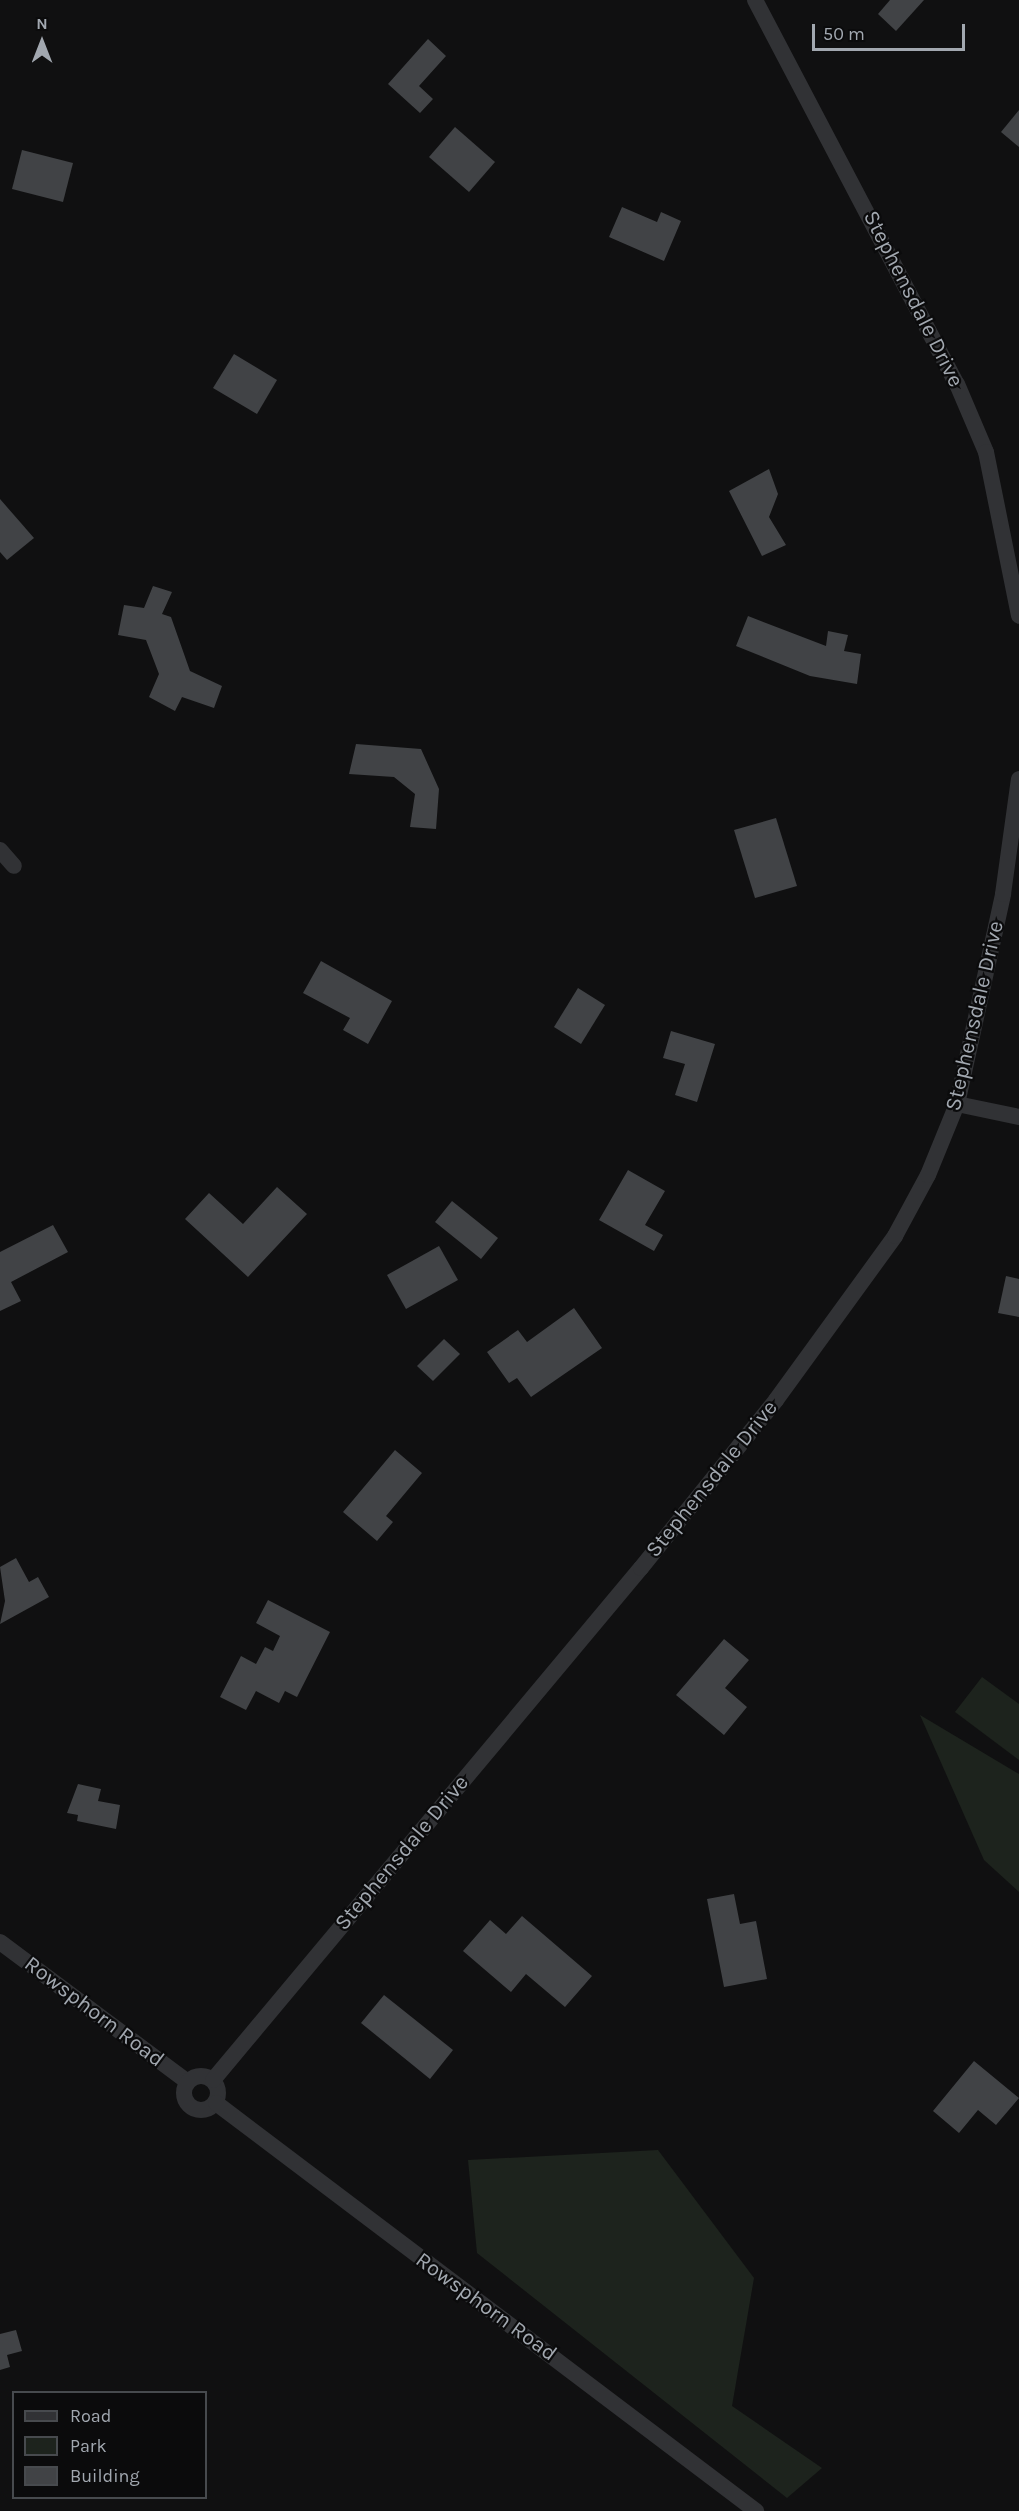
<!DOCTYPE html>
<html>
<head>
<meta charset="utf-8">
<style>
  body { margin:0 }
  #map { position:relative; width:1019px; height:2511px; overflow:hidden; background:#101011; font-family:Karla,sans-serif }
  div>[style] { position:absolute }
  .green>* { inset:0; background:#1d231d }
  .building>* { inset:0; background:#414346 }
  .minor>* { height:16px; margin:-8px; padding:0 8px; transform-origin:8px; border-radius:8px; background:#313235 }
  .minor>.ring { margin:-8px; padding:0; box-sizing:content-box; background:none; border:16px solid #313235; border-radius:50% }
  span { translate:-50% -50%; white-space:nowrap; text-align:center; line-height:1.15; -webkit-text-stroke:4.5px #0b0b0c; paint-order:stroke }
  .street-label { font-size:22px; color:#a2a8b0 }
  .legend { position:absolute; left:12px; top:2391px; width:195px; height:108px; box-sizing:border-box; background:#0b0b0c; border:2px solid #474a4e; margin:0; padding:8px 10px; list-style:none; font-size:18px; color:#a2a8b0 }
  .legend li { display:flex; align-items:center; gap:12px; height:30px }
  .legend b { width:30px; border:2px solid #474a4e }
  .north { position:absolute; left:12px; top:12px; width:60px; height:60px; -webkit-text-stroke:4px #0b0b0c; paint-order:stroke; rotate:0deg; font-size:16px; font-weight:700; line-height:24px; text-align:center; color:#a2a8b0 }
  .north::after { content:''; display:block; margin:auto; width:21px; height:27px; background:#a2a8b0; clip-path:polygon(50% 0,100% 100%,50% 72%,0 100%) }
  .scale { position:absolute; left:812px; top:24px; width:153px; height:27px; box-sizing:border-box; border:3px solid #a2a8b0; border-top:0; padding-left:8px; font-size:18px; line-height:21px; white-space:nowrap; color:#a2a8b0; -webkit-text-stroke:4px #0b0b0c; paint-order:stroke }
</style>
</head>
<body>
<div id="map">
  <div class="green">
    <div style="clip-path:polygon(982px 1677px,1019px 1704px,1019px 1760px,955px 1712px)"></div>
    <div style="clip-path:polygon(920px 1715px,1019px 1774px,1019px 1892px,984px 1860px)"></div>
    <div style="clip-path:polygon(658px 2150px,754px 2278px,732px 2406px,822px 2468px,787px 2498px,477px 2253px,468px 2160px)"></div>
  </div>
  <div class="building">
    <div style="clip-path:polygon(890px 0,924px 0,896px 31px,878px 14px)"></div>
    <div style="clip-path:polygon(428px 39px,446px 56px,419px 86px,433px 99px,420px 113px,388px 84px)"></div>
    <div style="clip-path:polygon(1019px 110px,1019px 147px,1001px 132px)"></div>
    <div style="clip-path:polygon(455px 127px,495px 162px,469px 192px,429px 157px)"></div>
    <div style="clip-path:polygon(22px 150px,73px 163px,63px 202px,12px 189px)"></div>
    <div style="clip-path:polygon(622px 207px,657px 222px,661px 212px,681px 221px,664px 261px,609px 237px)"></div>
    <div style="clip-path:polygon(234px 354px,277px 380px,257px 414px,213px 388px)"></div>
    <div style="clip-path:polygon(769px 469px,778px 494px,769px 517px,786px 545px,762px 556px,729px 491px)"></div>
    <div style="clip-path:polygon(0 499px,34px 538px,7px 560px,0 552px)"></div>
    <div style="clip-path:polygon(153px 586px,172px 592px,162px 614px,171px 617px,190px 671px,222px 686px,214px 708px,182px 697px,175px 711px,149px 697px,159px 674px,146px 640px,118px 635px,124px 605px,144px 608px)"></div>
    <div style="clip-path:polygon(748px 616px,826px 646px,828px 631px,848px 635px,844px 651px,861px 654px,857px 684px,810px 676px,736px 646px)"></div>
    <div style="clip-path:polygon(356px 744px,421px 749px,439px 789px,436px 829px,410px 827px,415px 794px,394px 777px,349px 774px)"></div>
    <div style="clip-path:polygon(776px 818px,797px 886px,755px 898px,734px 830px)"></div>
    <div style="clip-path:polygon(321px 961px,392px 1001px,368px 1044px,343px 1030px,350px 1018px,303px 993px)"></div>
    <div style="clip-path:polygon(578px 988px,605px 1005px,581px 1044px,554px 1027px)"></div>
    <div style="clip-path:polygon(671px 1031px,715px 1044px,697px 1102px,675px 1095px,685px 1064px,663px 1058px)"></div>
    <div style="clip-path:polygon(628px 1170px,665px 1191px,645px 1225px,663px 1235px,654px 1251px,599px 1220px)"></div>
    <div style="clip-path:polygon(277px 1187px,307px 1214px,248px 1277px,185px 1219px,209px 1193px,243px 1224px)"></div>
    <div style="clip-path:polygon(452px 1201px,498px 1238px,481px 1259px,435px 1222px)"></div>
    <div style="clip-path:polygon(53px 1225px,68px 1252px,11px 1282px,21px 1301px,0 1311px,0 1252px)"></div>
    <div style="clip-path:polygon(439px 1246px,458px 1280px,406px 1309px,387px 1275px)"></div>
    <div style="clip-path:polygon(1006px 1276px,1019px 1279px,1019px 1317px,998px 1313px)"></div>
    <div style="clip-path:polygon(574px 1308px,602px 1348px,531px 1397px,517px 1378px,509px 1383px,487px 1352px,518px 1330px,527px 1342px)"></div>
    <div style="clip-path:polygon(444px 1339px,460px 1354px,433px 1381px,417px 1366px)"></div>
    <div style="clip-path:polygon(395px 1450px,422px 1473px,386px 1516px,393px 1522px,377px 1541px,343px 1512px)"></div>
    <div style="clip-path:polygon(16px 1558px,29px 1582px,38px 1577px,49px 1597px,0 1624px,5px 1601px,0 1567px)"></div>
    <div style="clip-path:polygon(268px 1600px,330px 1632px,297px 1697px,285px 1691px,279px 1703px,256px 1691px,246px 1710px,220px 1697px,241px 1656px,256px 1664px,265px 1647px,273px 1651px,280px 1636px,256px 1623px)"></div>
    <div style="clip-path:polygon(724px 1639px,749px 1660px,725px 1688px,747px 1707px,724px 1735px,676px 1695px)"></div>
    <div style="clip-path:polygon(78px 1784px,101px 1789px,98px 1801px,120px 1805px,116px 1829px,77px 1821px,78px 1815px,67px 1813px)"></div>
    <div style="clip-path:polygon(734px 1894px,740px 1924px,756px 1921px,767px 1979px,724px 1987px,707px 1899px)"></div>
    <div style="clip-path:polygon(522px 1916px,592px 1976px,565px 2007px,526px 1974px,511px 1992px,463px 1951px,490px 1920px,506px 1934px)"></div>
    <div style="clip-path:polygon(384px 1995px,453px 2050px,430px 2079px,361px 2023px)"></div>
    <div style="clip-path:polygon(974px 2061px,1019px 2098px,996px 2125px,978px 2110px,959px 2133px,933px 2111px)"></div>
    <div style="clip-path:polygon(16px 2330px,22px 2351px,7px 2355px,10px 2367px,0 2370px,0 2334px)"></div>
  </div>
  <div class="minor">
    <div style="left:755px;top:0;width:434px;rotate:62.3deg"></div>
    <div style="left:957px;top:384px;width:74px;rotate:66.9deg"></div>
    <div style="left:986px;top:452px;width:167px;rotate:78.6deg"></div>
    <div style="left:0;top:850px;width:21px;rotate:49deg"></div>
    <div style="left:957px;top:1104px;width:63px;rotate:11.8deg"></div>
    <div style="left:0;top:1942px;width:234px;rotate:36.7deg"></div>
    <div class="ring" style="left:184px;top:2076px;width:18px;height:18px"></div>
    <div style="left:213px;top:2080px;width:667px;rotate:-50.11deg"></div>
    <div style="left:641px;top:1568px;width:216px;rotate:-51.2deg"></div>
    <div style="left:776px;top:1400px;width:203px;rotate:-54deg"></div>
    <div style="left:895px;top:1236px;width:69px;rotate:-61.6deg"></div>
    <div style="left:928px;top:1175px;width:77px;rotate:-67.8deg"></div>
    <div style="left:957px;top:1104px;width:215px;rotate:-77.6deg"></div>
    <div style="left:1003px;top:894px;width:116px;rotate:-82.1deg"></div>
    <div style="left:216px;top:2103px;width:677px;rotate:37.07deg"></div>
  </div>
  <div class="street-label">
    <span style="left:913px;top:299px;rotate:63deg">Stephensdale Drive</span>
    <span style="left:975px;top:1016px;rotate:-77deg">Stephensdale Drive</span>
    <span style="left:712px;top:1479px;rotate:-51deg">Stephensdale Drive</span>
    <span style="left:402px;top:1853px;rotate:-50deg">Stephensdale Drive</span>
    <span style="left:94px;top:2012px;rotate:37deg">Rowsphorn Road</span>
    <span style="left:486px;top:2307px;rotate:36deg">Rowsphorn Road</span>
  </div>
  <ul class="legend">
  <li><b style="height:8px;background:#313235"></b>Road</li>
  <li><b style="height:16px;background:#1d231d"></b>Park</li>
  <li><b style="height:16px;background:#414346"></b>Building</li>
  </ul>
  <div class="north">N</div>
  <div class="scale">50 m</div>
</div>
</body>
</html>
